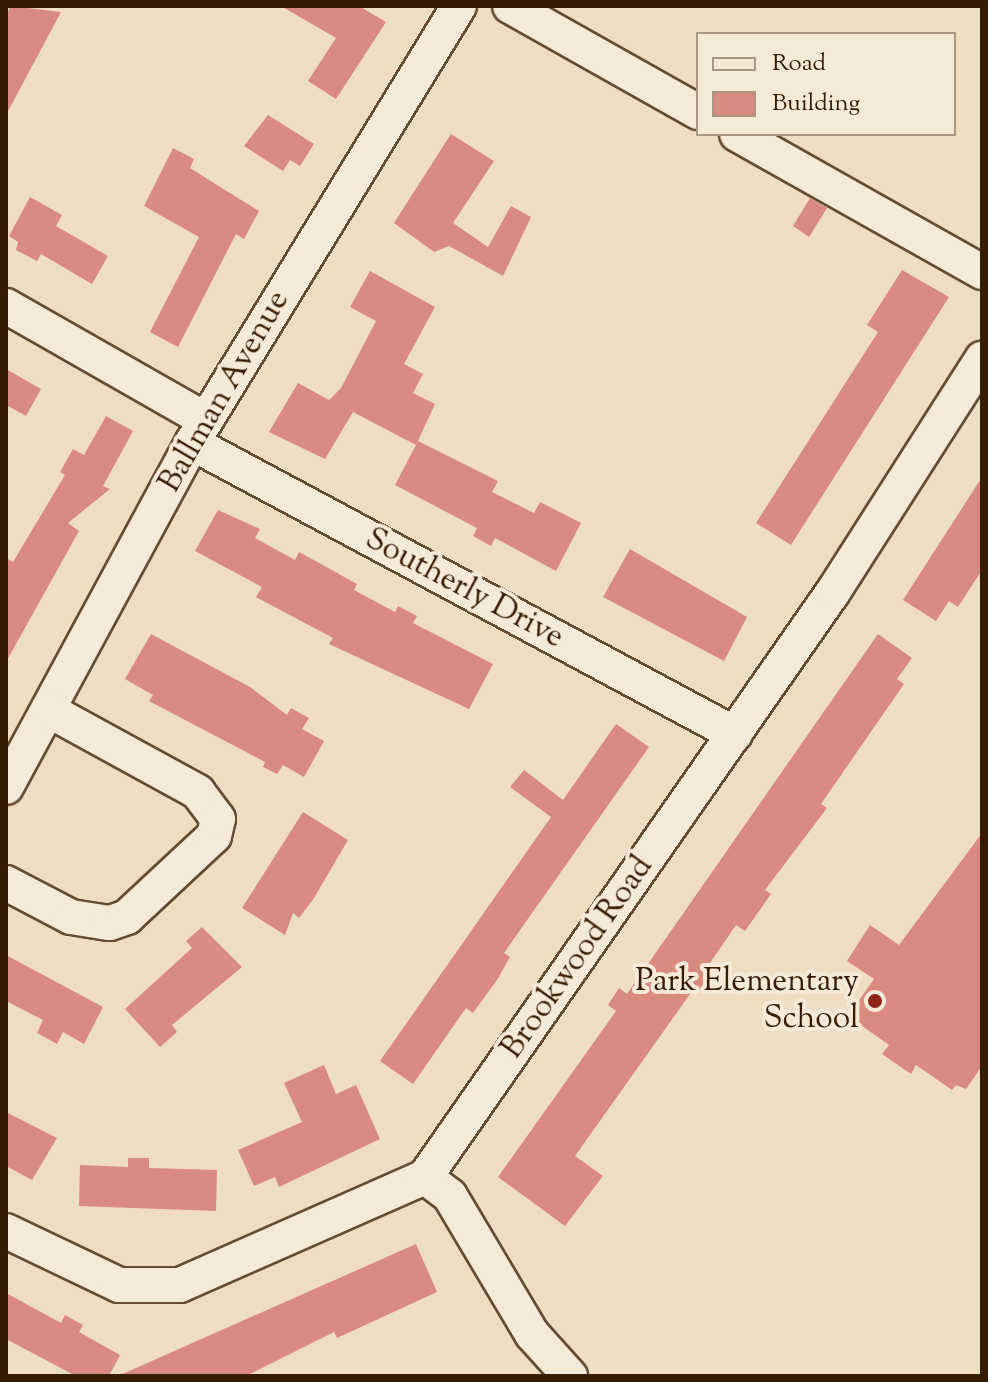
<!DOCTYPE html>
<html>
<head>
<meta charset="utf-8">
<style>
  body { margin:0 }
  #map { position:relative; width:988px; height:1382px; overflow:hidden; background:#efddc3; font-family:"Sorts Mill Goudy",serif }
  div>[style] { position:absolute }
  .building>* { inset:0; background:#d98a81 }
  .roads { filter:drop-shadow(2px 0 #644c32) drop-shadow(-2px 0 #644c32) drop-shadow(0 2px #644c32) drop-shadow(0 -2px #644c32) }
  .minor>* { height:34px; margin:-17px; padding:0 17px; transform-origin:17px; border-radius:17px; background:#f5e9d8 }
  .dots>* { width:22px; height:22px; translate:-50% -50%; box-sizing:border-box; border:4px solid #f5e9d8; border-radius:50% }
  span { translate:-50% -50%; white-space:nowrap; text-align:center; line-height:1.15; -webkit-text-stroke:8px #f5e9d8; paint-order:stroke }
  .street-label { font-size:32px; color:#361c01 }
  .poi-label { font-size:32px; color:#361c01 }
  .right { translate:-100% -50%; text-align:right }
  .frame { position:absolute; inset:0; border:8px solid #361c01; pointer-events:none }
  .legend { position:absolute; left:696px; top:32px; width:260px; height:104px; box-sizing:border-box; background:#f5e9d8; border:2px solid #a99782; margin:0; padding:10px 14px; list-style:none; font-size:24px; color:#361c01 }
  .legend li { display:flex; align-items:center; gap:16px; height:40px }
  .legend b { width:40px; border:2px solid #a99782 }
</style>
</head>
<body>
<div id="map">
  <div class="building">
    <div style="clip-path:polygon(11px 6px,61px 12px,6px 115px,6px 15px)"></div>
    <div style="clip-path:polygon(281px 6px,359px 6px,386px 22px,336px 99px,308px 81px,336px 38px)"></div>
    <div style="clip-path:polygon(268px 115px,314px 144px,300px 166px,290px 160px,283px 171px,244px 146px)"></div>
    <div style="clip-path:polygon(451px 134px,494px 161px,453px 223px,488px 247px,511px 206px,531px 217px,503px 276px,449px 246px,434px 252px,394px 223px)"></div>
    <div style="clip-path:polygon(173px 148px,194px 159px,190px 168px,259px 211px,244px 239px,236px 234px,178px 347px,150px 332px,199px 237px,144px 206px)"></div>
    <div style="clip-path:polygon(30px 197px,62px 215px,56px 226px,108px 256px,92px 284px,41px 254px,37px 261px,16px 250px,18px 242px,9px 236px)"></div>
    <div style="clip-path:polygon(810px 198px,827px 208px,809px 237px,793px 226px)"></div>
    <div style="clip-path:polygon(902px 270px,949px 297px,791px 545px,756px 523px,878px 332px,867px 325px)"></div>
    <div style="clip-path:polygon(370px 271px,435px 307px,404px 364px,423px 374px,413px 393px,435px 404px,416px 445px,353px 412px,325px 459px,269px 432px,298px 383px,329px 400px,341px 388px,376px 321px,350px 307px)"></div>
    <div style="clip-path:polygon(6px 369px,41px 389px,26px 416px,6px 405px)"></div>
    <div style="clip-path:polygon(106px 416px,133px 431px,103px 486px,110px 489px,68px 523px,79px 531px,6px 662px,6px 558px,13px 562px,65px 475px,60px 472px,73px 449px,84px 455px)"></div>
    <div style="clip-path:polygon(418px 441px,498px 481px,492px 492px,534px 513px,540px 502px,581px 523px,556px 571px,495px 538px,491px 546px,473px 536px,477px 528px,395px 485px)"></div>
    <div style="clip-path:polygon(982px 477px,982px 570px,958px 607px,949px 601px,936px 621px,903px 600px)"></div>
    <div style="clip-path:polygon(218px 510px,260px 529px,255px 538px,295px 560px,299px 552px,321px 564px,357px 584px,354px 590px,395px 612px,398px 606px,417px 616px,413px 623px,493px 664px,469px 709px,329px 644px,333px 638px,256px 597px,262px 587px,195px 551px)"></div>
    <div style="clip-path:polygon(630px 549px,747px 617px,724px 661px,603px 597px)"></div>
    <div style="clip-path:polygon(151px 634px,250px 687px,287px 715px,291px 708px,309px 718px,302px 729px,324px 741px,304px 777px,283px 765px,277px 774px,263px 767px,265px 762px,149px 701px,153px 695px,125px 679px)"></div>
    <div style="clip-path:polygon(878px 634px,912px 658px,897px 679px,904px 684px,821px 804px,827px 808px,765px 890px,771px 894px,745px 931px,736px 925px,710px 963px,717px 969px,700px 990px,695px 987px,575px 1156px,603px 1176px,565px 1226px,498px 1177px,616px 1011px,608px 1005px,619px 988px,627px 994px)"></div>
    <div style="clip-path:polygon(616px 724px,649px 747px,504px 953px,510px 957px,497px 980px,473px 1013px,466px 1008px,413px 1084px,380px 1061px,551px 817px,510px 787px,524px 770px,563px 800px)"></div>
    <div style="clip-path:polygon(303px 812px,348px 840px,314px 898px,299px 918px,293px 913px,285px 935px,242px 908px)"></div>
    <div style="clip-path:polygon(982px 833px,982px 1066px,966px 1089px,956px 1085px,952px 1090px,916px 1065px,911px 1074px,882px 1054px,889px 1045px,848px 1016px,874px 979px,847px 961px,870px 925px,899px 945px)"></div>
    <div style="clip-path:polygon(202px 927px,242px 967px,172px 1025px,177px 1032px,160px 1047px,125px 1009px,192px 948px,186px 941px)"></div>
    <div style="clip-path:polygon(6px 955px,103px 1007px,84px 1044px,63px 1032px,57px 1044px,37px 1033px,43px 1020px,6px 1001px)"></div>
    <div style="clip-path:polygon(324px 1065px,336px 1094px,356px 1085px,380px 1139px,279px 1187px,275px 1177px,254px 1186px,238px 1150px,302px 1122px,284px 1083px)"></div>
    <div style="clip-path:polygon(6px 1112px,57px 1138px,32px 1180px,6px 1166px)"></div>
    <div style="clip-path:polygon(128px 1158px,149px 1158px,149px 1168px,217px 1170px,216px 1211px,79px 1206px,80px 1165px,128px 1167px)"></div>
    <div style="clip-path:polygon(416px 1244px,437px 1292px,337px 1338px,334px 1332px,246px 1376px,118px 1376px)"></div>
    <div style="clip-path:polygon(6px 1293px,61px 1323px,65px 1315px,83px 1325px,79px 1332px,120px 1355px,109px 1376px,76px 1376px,6px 1339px)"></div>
  </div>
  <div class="roads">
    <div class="minor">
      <div style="left:510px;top:6px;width:216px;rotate:29.4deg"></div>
      <div style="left:737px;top:134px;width:281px;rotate:29.4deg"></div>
      <div style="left:6px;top:306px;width:230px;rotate:29.7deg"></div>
      <div style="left:192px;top:443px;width:616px;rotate:28.19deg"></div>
      <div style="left:6px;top:787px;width:391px;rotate:-61.6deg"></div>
      <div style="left:192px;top:443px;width:512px;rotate:-58.58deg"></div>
      <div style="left:6px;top:883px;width:73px;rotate:27.6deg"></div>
      <div style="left:71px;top:917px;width:39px;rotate:9deg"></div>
      <div style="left:110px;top:923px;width:18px;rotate:-19deg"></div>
      <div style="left:127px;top:917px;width:119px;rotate:-43deg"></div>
      <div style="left:214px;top:836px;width:17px;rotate:-77deg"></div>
      <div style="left:218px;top:819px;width:34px;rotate:-127deg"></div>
      <div style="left:198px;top:792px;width:171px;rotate:-151.3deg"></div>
      <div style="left:425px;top:1177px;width:31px;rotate:37deg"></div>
      <div style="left:450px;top:1196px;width:161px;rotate:59.3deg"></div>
      <div style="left:532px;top:1334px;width:57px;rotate:47.9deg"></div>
      <div style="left:6px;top:1231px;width:125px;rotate:25.5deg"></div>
      <div style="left:119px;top:1285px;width:61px"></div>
      <div style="left:180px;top:1285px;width:268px;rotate:-23.8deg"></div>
      <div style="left:425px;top:1177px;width:713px;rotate:-55.11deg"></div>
      <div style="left:833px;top:592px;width:277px;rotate:-57.4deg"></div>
    </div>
  </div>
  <div class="dots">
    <div style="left:875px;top:1001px;background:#8f2418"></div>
  </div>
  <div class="street-label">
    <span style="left:225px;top:392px;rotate:-60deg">Ballman Avenue</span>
    <span style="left:464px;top:589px;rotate:28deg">Southerly Drive</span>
    <span style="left:578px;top:958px;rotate:-55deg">Brookwood Road</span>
  </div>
  <div class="poi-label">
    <span class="right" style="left:859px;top:1001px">Park Elementary<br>School</span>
  </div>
  <div class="frame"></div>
  <ul class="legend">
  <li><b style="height:10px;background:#f5e9d8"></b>Road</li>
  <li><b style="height:22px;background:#d98a81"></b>Building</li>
  </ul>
</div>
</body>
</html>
